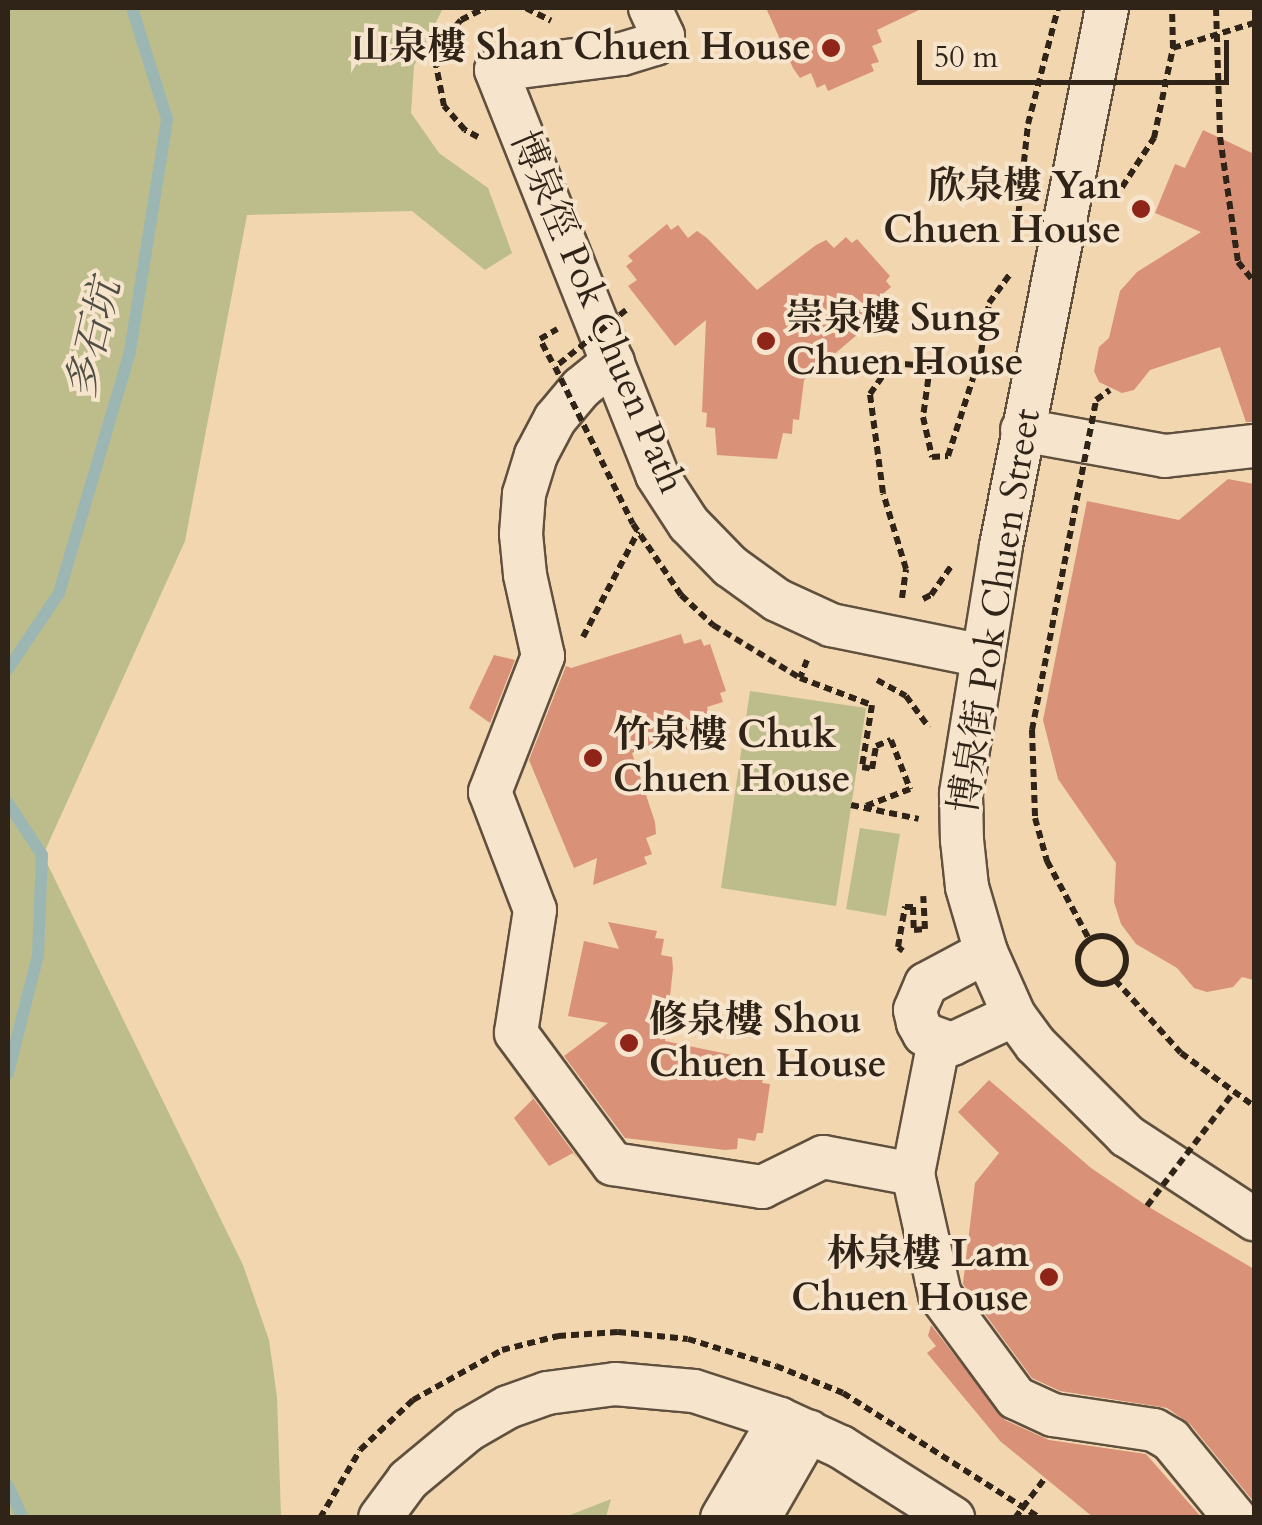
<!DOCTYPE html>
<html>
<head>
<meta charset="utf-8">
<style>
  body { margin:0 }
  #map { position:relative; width:1262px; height:1525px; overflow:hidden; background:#f1d6b0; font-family:Cardo,"Noto Serif TC",serif }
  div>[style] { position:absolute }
  .green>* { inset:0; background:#bcbd8a }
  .stream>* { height:12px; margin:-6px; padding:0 6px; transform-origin:6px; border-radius:6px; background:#9cb7b3 }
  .building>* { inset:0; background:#d99178 }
  .path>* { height:6px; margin-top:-3px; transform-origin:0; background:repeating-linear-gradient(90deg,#302318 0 8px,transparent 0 13px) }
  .path>.ring { margin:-3px; padding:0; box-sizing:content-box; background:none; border:6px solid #302318; border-radius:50% }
  .roads { filter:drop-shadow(2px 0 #60503e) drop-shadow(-2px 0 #60503e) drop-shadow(0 2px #60503e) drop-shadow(0 -2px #60503e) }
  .minor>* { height:42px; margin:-21px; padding:0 21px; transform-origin:21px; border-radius:21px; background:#f6e4cc }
  .path-bridge>* { height:6px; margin-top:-3px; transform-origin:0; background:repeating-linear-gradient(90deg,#302318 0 8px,transparent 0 13px) }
  .dots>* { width:28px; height:28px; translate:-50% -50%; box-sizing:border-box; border:5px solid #f6e4cc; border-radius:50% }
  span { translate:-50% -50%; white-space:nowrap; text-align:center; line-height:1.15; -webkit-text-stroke:8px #f6e4cc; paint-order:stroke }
  .poi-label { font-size:38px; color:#302318; font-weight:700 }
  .right { translate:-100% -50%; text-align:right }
  .left { translate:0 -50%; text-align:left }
  .street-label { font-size:38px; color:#302318 }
  .water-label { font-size:40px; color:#504f46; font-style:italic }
  .frame { position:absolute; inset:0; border:10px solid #302318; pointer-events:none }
  .scale { position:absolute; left:917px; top:40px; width:312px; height:45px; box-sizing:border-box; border:5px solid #302318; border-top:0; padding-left:12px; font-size:30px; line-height:35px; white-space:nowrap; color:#302318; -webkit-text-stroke:8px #f6e4cc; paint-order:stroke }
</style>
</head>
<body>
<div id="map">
  <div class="green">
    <div style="clip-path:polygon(8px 8px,443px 8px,414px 66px,411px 113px,439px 153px,488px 188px,512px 253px,485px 270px,412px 211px,247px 215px,185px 541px,43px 855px,243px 1265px,269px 1340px,277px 1397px,281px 1517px,8px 1517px)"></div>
    <div style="clip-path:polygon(750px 691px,866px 708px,836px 906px,721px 888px)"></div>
    <div style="clip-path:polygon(860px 828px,900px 834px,886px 916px,846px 909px)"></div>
    <div style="clip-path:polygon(611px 1499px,606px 1517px,565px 1517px)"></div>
  </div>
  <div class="stream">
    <div style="left:8px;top:669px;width:92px;rotate:-56.1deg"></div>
    <div style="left:59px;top:593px;width:252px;rotate:-73.6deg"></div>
    <div style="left:130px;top:351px;width:235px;rotate:-80.9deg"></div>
    <div style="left:167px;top:119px;width:116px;rotate:-107.5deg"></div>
    <div style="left:8px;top:803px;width:62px;rotate:56.8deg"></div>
    <div style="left:42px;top:855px;width:100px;rotate:92.3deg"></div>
    <div style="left:38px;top:955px;width:122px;rotate:104.3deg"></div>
    <div style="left:8px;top:1486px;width:35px;rotate:65deg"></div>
  </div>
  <div class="building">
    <div style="clip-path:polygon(766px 8px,923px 8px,877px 30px,882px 42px,872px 46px,879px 62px,871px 64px,874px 71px,828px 91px,825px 84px,817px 88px,811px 73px,800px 78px,793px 68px)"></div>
    <div style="clip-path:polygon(1203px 130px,1254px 154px,1254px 422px,1246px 422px,1220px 347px,1150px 370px,1134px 390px,1122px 393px,1099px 382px,1094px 371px,1099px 347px,1109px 338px,1120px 291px,1137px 272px,1201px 232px,1155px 213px,1175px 164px,1185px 168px)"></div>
    <div style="clip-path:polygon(667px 224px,671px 230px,678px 225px,688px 238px,697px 231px,707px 238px,757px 290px,816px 245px,826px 240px,834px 248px,846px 237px,852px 243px,857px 239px,890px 276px,886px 281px,891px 287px,878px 298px,886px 306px,879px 316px,804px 380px,799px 420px,793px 419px,792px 434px,783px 433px,777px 459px,717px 455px,715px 428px,706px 427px,707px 413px,702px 412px,706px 320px,675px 346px,628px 286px,637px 280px,626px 266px,633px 261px,628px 256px)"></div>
    <div style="clip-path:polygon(1228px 479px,1254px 484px,1254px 980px,1242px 977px,1233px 987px,1207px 992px,1194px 988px,1177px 968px,1136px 944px,1121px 924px,1114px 902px,1116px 863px,1058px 779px,1043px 720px,1087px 501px,1179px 520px)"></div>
    <div style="clip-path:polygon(681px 634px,684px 644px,701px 639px,704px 646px,710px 644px,726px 691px,720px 693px,723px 702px,707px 707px,710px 718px,700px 724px,632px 753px,655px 822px,656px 834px,646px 838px,652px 854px,644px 857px,647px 864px,593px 885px,597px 858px,574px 868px,529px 760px,566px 666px,571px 668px)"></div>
    <div style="clip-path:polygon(494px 655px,515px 660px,490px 723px,469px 708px)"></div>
    <div style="clip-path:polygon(608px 922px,657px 931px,655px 938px,664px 939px,661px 955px,672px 957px,673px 969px,665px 1041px,737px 1056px,749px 1062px,747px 1073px,764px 1075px,762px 1083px,770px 1084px,763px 1133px,757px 1133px,755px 1141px,738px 1138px,737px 1149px,725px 1150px,625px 1138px,564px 1056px,608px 1023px,568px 1016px,584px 941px,619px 949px)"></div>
    <div style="clip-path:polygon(989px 1080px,1091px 1168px,1147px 1206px,1254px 1269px,1254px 1502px,1190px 1424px,1167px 1408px,1060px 1391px,1032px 1378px,963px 1284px,975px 1183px,999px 1153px,958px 1112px)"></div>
    <div style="clip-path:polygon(528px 1091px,579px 1160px,573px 1153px,549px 1166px,514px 1118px,533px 1099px)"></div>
    <div style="clip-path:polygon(931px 1325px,1005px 1420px,1049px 1440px,1146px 1454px,1202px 1518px,1094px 1518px,1000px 1441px,927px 1353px,936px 1346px,928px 1336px)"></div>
  </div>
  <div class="path">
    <div style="left:526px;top:8px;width:28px;rotate:27deg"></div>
    <div style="left:1173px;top:48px;width:85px;rotate:-17.2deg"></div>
    <div style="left:478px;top:137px;width:15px;rotate:-152deg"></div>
    <div style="left:465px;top:130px;width:32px;rotate:-131deg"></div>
    <div style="left:444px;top:106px;width:42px;rotate:-101deg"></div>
    <div style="left:436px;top:65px;width:31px;rotate:-69deg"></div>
    <div style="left:447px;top:36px;width:21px;rotate:-49deg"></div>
    <div style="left:461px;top:20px;width:27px;rotate:-27deg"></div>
    <div style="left:1220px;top:137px;width:126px;rotate:81.8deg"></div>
    <div style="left:1238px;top:262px;width:26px;rotate:51deg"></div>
    <div style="left:1115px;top:198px;width:72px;rotate:-57deg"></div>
    <div style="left:1154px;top:138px;width:92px;rotate:-78.1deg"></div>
    <div style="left:1173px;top:48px;width:40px;rotate:-91.4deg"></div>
    <div style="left:1017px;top:227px;width:104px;rotate:-83.9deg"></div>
    <div style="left:1028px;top:124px;width:120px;rotate:-75.5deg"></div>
    <div style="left:552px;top:362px;width:26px;rotate:-118deg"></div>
    <div style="left:540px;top:339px;width:20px;rotate:-30deg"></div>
    <div style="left:902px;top:598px;width:29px;rotate:-82deg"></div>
    <div style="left:906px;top:569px;width:79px;rotate:-106.8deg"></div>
    <div style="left:883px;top:493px;width:100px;rotate:-97.5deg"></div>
    <div style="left:870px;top:394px;width:38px;rotate:-55deg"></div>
    <div style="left:892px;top:363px;width:38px;rotate:5deg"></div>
    <div style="left:930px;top:366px;width:51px;rotate:97.8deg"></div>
    <div style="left:923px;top:417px;width:41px;rotate:77.3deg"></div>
    <div style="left:932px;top:457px;width:16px;rotate:-4deg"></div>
    <div style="left:948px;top:456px;width:108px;rotate:-72.2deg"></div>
    <div style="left:981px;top:353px;width:51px;rotate:-80.9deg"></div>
    <div style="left:989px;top:303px;width:36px;rotate:-54deg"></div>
    <div style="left:923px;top:599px;width:9px;rotate:-27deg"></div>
    <div style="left:931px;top:595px;width:38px;rotate:-55deg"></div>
    <div style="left:583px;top:637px;width:119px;rotate:-62.4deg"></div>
    <div style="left:807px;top:660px;width:19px;rotate:111deg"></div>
    <div style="left:800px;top:678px;width:77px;rotate:20.6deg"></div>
    <div style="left:872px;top:705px;width:63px;rotate:99.2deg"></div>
    <div style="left:862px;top:767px;width:10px;rotate:11deg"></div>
    <div style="left:872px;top:769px;width:23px;rotate:-80deg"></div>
    <div style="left:876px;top:746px;width:16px;rotate:-22deg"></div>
    <div style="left:891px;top:740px;width:53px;rotate:68.8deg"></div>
    <div style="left:910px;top:789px;width:47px;rotate:158.9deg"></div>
    <div style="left:877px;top:680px;width:33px;rotate:29deg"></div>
    <div style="left:906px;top:696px;width:39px;rotate:54deg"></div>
    <div style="left:1032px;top:730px;width:88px;rotate:88deg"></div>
    <div style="left:1035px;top:818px;width:45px;rotate:74.4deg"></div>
    <div style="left:1047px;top:861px;width:89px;rotate:61.7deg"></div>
    <div style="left:851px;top:805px;width:69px;rotate:11.6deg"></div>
    <div class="ring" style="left:1078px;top:936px;width:42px;height:42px"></div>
    <div style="left:903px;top:951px;width:6px;rotate:-141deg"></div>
    <div style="left:898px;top:947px;width:41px;rotate:-80.1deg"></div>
    <div style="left:905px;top:907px;width:8px"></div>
    <div style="left:913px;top:907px;width:23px;rotate:88deg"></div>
    <div style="left:914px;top:930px;width:11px;rotate:-5deg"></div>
    <div style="left:925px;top:929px;width:33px;rotate:-93deg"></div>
    <div style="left:1115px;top:980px;width:98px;rotate:47.9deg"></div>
    <div style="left:1181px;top:1053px;width:90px;rotate:36deg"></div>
    <div style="left:320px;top:1518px;width:79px;rotate:-59.5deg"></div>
    <div style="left:360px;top:1450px;width:73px;rotate:-43.3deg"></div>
    <div style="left:413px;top:1400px;width:102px;rotate:-29.3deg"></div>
    <div style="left:502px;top:1350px;width:58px;rotate:-14deg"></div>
    <div style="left:558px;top:1336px;width:60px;rotate:-3.8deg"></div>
    <div style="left:618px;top:1332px;width:70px;rotate:5.7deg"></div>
    <div style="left:688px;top:1339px;width:92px;rotate:17.1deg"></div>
    <div style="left:776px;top:1366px;width:72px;rotate:21.9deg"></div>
    <div style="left:843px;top:1393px;width:233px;rotate:32.4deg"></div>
  </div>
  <div class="roads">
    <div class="minor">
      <div style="left:650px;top:8px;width:31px;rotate:65deg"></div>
      <div style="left:663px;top:36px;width:11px;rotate:135deg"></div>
      <div style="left:655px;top:44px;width:34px;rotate:163deg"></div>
      <div style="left:622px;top:54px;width:127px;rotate:172.8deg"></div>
      <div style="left:496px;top:70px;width:436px;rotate:68.3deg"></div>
      <div style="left:657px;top:475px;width:59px;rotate:56.9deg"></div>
      <div style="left:689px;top:524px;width:59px;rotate:45.7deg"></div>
      <div style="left:730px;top:566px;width:58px;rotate:35.9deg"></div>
      <div style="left:777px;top:600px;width:60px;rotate:24.8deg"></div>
      <div style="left:831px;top:625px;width:155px;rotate:11.5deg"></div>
      <div style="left:1107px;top:8px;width:548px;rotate:101.15deg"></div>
      <div style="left:1001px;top:546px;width:251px;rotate:99.2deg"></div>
      <div style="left:961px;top:794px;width:46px;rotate:88.8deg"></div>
      <div style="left:962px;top:840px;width:47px;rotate:83.9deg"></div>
      <div style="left:967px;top:887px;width:68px;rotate:73.7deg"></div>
      <div style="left:986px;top:952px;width:69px;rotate:66deg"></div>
      <div style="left:1014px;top:1015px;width:37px;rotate:54deg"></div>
      <div style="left:1036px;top:1045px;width:129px;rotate:45deg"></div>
      <div style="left:1127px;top:1136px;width:152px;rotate:33.2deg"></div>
      <div style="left:613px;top:362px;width:41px;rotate:140.9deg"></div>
      <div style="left:581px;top:388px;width:40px;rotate:130deg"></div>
      <div style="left:555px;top:419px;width:41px;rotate:117.8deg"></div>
      <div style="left:536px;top:455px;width:41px;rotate:107.1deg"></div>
      <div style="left:524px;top:494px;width:40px;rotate:94.3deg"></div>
      <div style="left:521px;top:534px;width:41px;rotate:84.4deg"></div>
      <div style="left:525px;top:575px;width:83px;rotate:77.5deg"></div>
      <div style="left:543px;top:656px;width:146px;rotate:111.3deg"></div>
      <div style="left:490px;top:792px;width:126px;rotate:69.1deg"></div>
      <div style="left:535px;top:910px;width:124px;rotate:98.8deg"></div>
      <div style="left:516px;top:1033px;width:163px;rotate:53.5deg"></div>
      <div style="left:613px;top:1164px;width:151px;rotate:8.8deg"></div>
      <div style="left:762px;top:1187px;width:68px;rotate:-26.2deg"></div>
      <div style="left:823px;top:1157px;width:92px;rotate:10.7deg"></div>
      <div style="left:1022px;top:430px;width:145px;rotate:10.3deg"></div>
      <div style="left:1165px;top:456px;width:90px;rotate:-6.4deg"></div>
      <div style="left:986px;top:952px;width:68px;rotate:151.9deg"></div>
      <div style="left:926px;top:984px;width:28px;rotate:113deg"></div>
      <div style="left:915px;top:1010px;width:13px;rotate:77deg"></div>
      <div style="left:918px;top:1023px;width:13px;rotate:61deg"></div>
      <div style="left:924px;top:1034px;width:30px;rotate:20deg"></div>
      <div style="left:952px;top:1044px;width:68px;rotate:-25.1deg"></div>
      <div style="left:939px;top:1041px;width:136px;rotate:101.1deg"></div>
      <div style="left:913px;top:1174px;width:124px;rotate:77.4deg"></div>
      <div style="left:940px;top:1295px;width:128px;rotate:53.6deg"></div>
      <div style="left:1016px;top:1398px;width:41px;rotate:24.7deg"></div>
      <div style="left:1053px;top:1415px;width:102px;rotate:8.4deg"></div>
      <div style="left:1154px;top:1430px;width:20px;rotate:30deg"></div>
      <div style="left:1171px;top:1440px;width:101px;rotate:50.6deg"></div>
      <div style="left:380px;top:1518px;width:47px;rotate:-53.6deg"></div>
      <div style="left:408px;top:1480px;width:78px;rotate:-39.8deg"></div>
      <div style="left:468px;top:1430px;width:46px;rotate:-29.9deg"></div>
      <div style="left:508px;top:1407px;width:41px;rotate:-19.7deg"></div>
      <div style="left:547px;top:1393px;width:69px;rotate:-7.5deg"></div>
      <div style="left:615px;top:1384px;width:79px;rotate:5.1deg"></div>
      <div style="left:694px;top:1391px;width:90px;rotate:18deg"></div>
      <div style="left:780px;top:1419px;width:67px;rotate:24.7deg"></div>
      <div style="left:841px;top:1447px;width:133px;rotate:32.4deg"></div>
      <div style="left:722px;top:1518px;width:115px;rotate:-59.6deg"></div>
      <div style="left:759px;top:1518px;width:100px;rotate:-60.1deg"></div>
    </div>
  </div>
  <div class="path-bridge">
    <div style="left:1216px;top:8px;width:129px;rotate:88.2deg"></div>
    <div style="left:626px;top:310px;width:91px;rotate:141.2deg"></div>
    <div style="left:555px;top:367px;width:175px;rotate:63.6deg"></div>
    <div style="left:633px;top:524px;width:86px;rotate:55.9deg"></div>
    <div style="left:681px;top:595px;width:44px;rotate:43.2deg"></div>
    <div style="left:713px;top:625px;width:102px;rotate:31.3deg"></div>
    <div style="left:1032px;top:730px;width:336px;rotate:-79deg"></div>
    <div style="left:1096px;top:400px;width:17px;rotate:-36deg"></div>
    <div style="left:1147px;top:1206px;width:143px;rotate:-52.7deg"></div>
    <div style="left:1015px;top:1518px;width:50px;rotate:-53.1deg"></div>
  </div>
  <div class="dots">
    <div style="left:831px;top:48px;background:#8f2418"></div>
    <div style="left:1141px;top:209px;background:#8f2418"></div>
    <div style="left:766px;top:341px;background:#8f2418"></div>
    <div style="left:593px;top:758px;background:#8f2418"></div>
    <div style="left:629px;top:1043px;background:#8f2418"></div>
    <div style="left:1049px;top:1277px;background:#8f2418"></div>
  </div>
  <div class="poi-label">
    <span class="right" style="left:811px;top:48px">山泉樓 Shan Chuen House</span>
    <span class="right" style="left:1121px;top:209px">欣泉樓 Yan<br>Chuen House</span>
    <span class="left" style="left:786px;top:341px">崇泉樓 Sung<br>Chuen House</span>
    <span class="left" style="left:613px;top:758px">竹泉樓 Chuk<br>Chuen House</span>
    <span class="left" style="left:649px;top:1043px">修泉樓 Shou<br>Chuen House</span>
    <span class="right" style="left:1029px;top:1277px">林泉樓 Lam<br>Chuen House</span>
  </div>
  <div class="street-label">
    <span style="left:597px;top:312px;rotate:67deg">博泉徑 Pok Chuen Path</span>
    <span style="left:996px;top:611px;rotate:-81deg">博泉街 Pok Chuen Street</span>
  </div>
  <div class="water-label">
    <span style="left:94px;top:339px;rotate:-77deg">多石坑</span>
  </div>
  <div class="frame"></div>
  <div class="scale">50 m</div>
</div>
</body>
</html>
